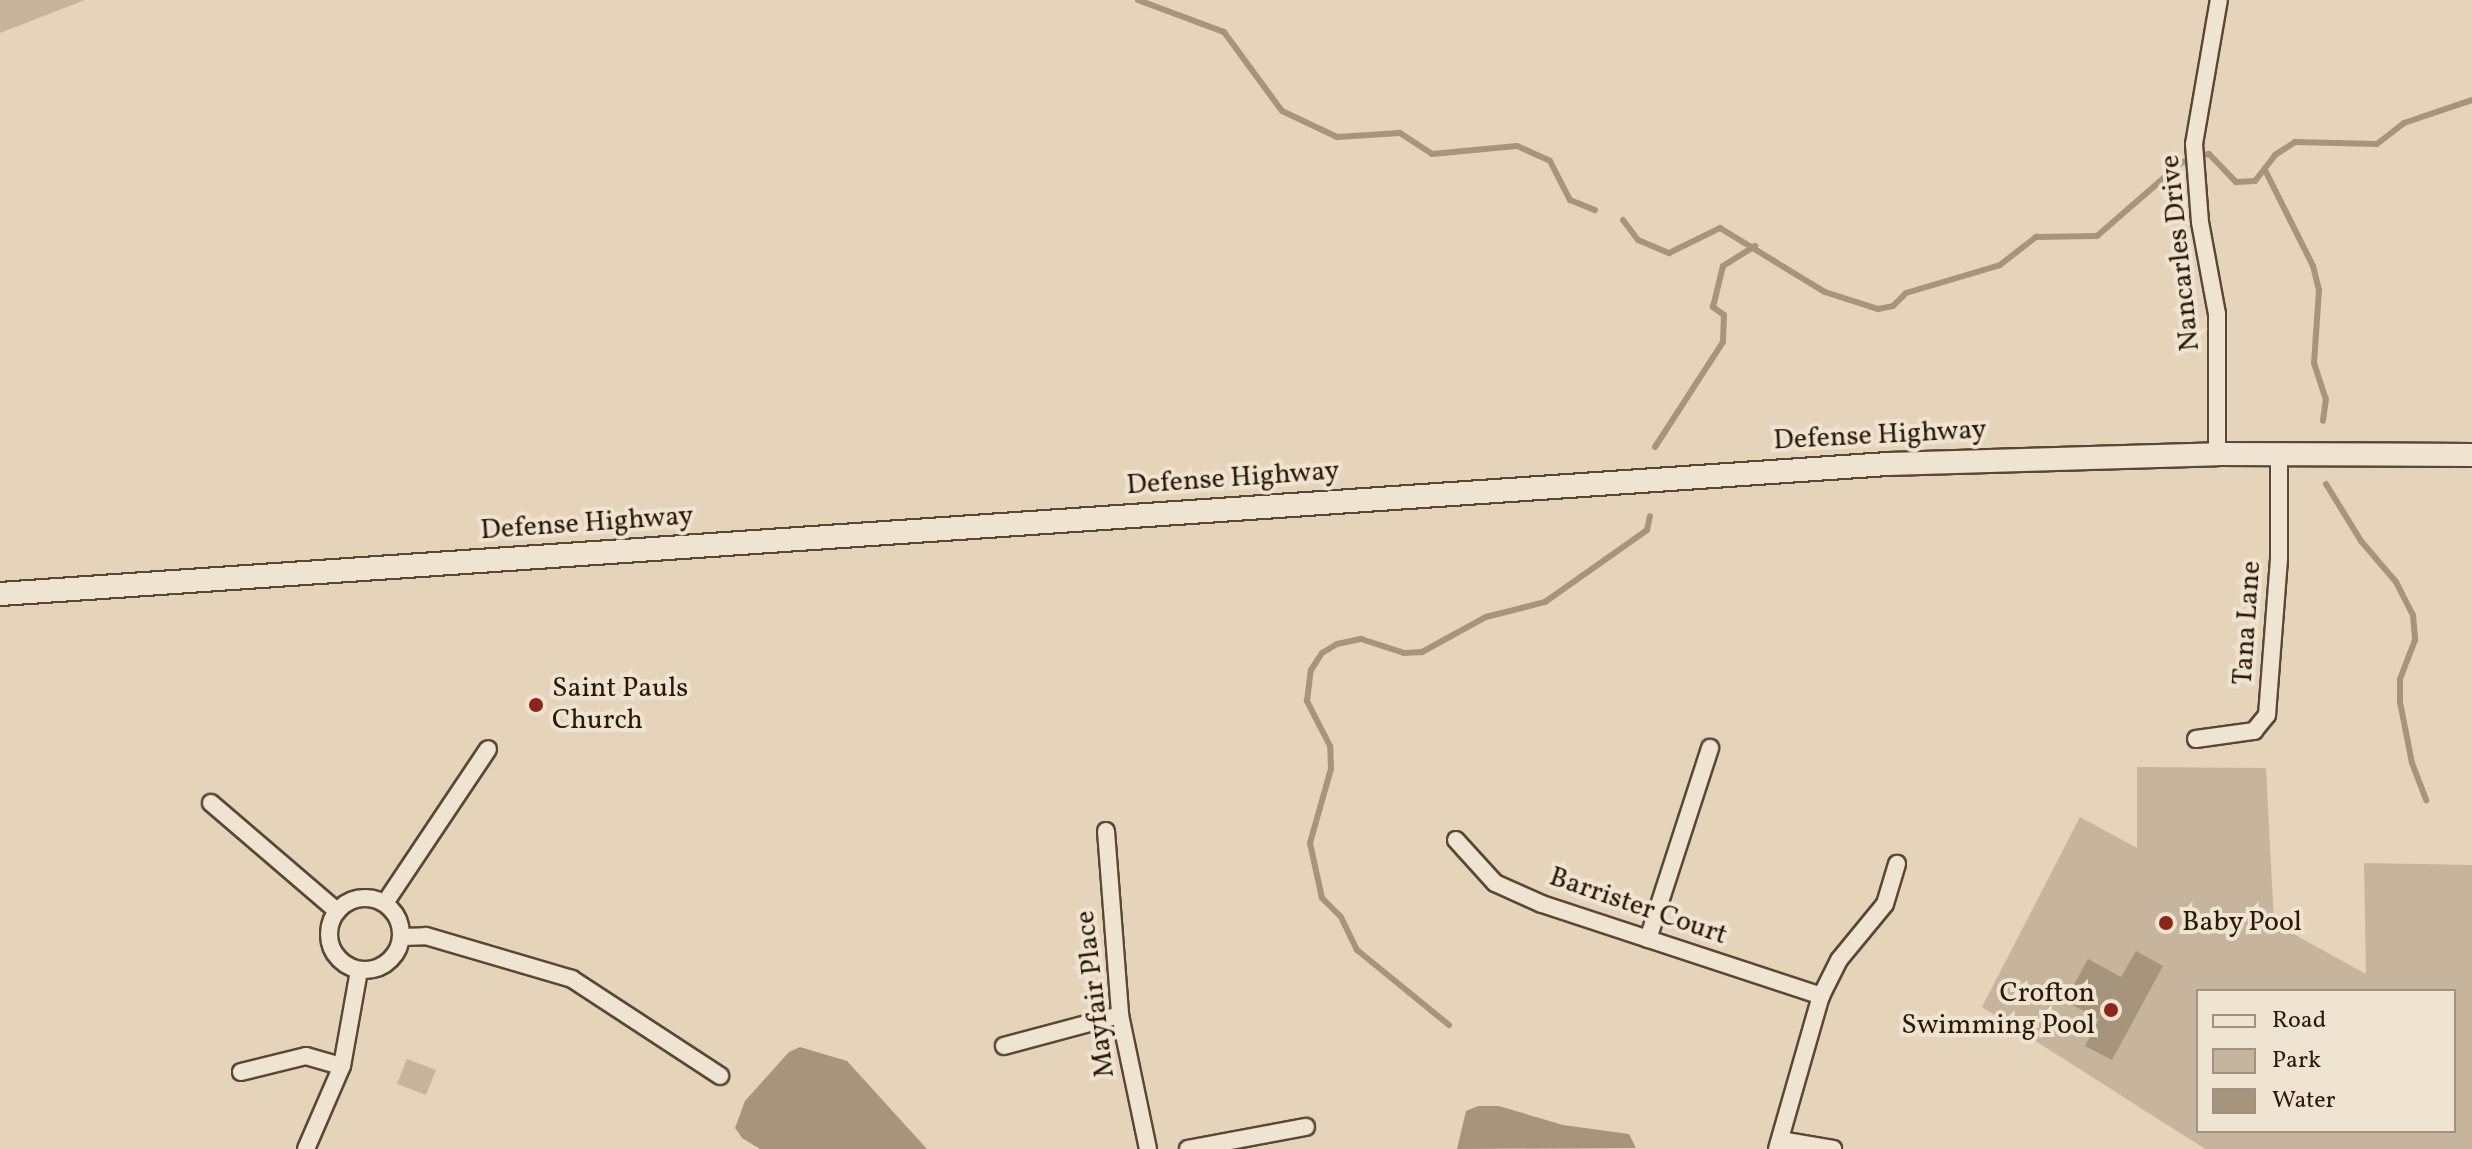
<!DOCTYPE html>
<html>
<head>
<meta charset="utf-8">
<style>
  body { margin:0 }
  #map { position:relative; width:2472px; height:1149px; overflow:hidden; background:#e6d4ba; font-family:Vollkorn,serif }
  div>[style] { position:absolute }
  .green>* { inset:0; background:#c6b49c }
  .water>* { inset:0; background:#a7947d }
  .stream>* { height:6px; margin:-3px; padding:0 3px; transform-origin:3px; border-radius:3px; background:#a7947d }
  .roads { filter:drop-shadow(2px 0 #5a4734) drop-shadow(-2px 0 #5a4734) drop-shadow(0 2px #5a4734) drop-shadow(0 -2px #5a4734) }
  .street>* { height:16px; margin:-8px; padding:0 8px; transform-origin:8px; border-radius:8px; background:#efe3d2 }
  .street>.ring { margin:-8px; padding:0; box-sizing:content-box; background:none; border:16px solid #efe3d2; border-radius:50% }
  .secondary>* { height:22px; margin:-11px; padding:0 11px; transform-origin:11px; border-radius:11px; background:#efe3d2 }
  .dots>* { width:22px; height:22px; translate:-50% -50%; box-sizing:border-box; border:4px solid #efe3d2; border-radius:50% }
  span { translate:-50% -50%; white-space:nowrap; text-align:center; line-height:1.15; -webkit-text-stroke:8px #efe3d2; paint-order:stroke }
  .street-label { font-size:28px; color:#2c1807 }
  .poi-label { font-size:28px; color:#2c1807 }
  .left { translate:0 -50%; text-align:left }
  .right { translate:-100% -50%; text-align:right }
  .legend { position:absolute; left:2196px; top:989px; width:260px; height:144px; box-sizing:border-box; background:#efe3d2; border:2px solid #a19281; margin:0; padding:10px 14px; list-style:none; font-size:24px; color:#2c1807 }
  .legend li { display:flex; align-items:center; gap:16px; height:40px }
  .legend b { width:40px; border:2px solid #a19281 }
</style>
</head>
<body>
<div id="map">
  <div class="green">
    <div style="clip-path:polygon(0 0,85px 0,0 33px)"></div>
    <div style="clip-path:polygon(evenodd,2137px 767px,2266px 768px,2274px 923px,2366px 974px,2364px 863px,2472px 865px,2472px 1149px,2205px 1149px,1982px 1007px,2080px 817px,2137px 848px,2137px 767px,2198px 991px,2454px 991px,2454px 1131px,2198px 1131px,2198px 991px)"></div>
    <div style="clip-path:polygon(407px 1059px,436px 1070px,426px 1095px,397px 1084px)"></div>
  </div>
  <div class="water">
    <div style="clip-path:polygon(2136px 951px,2163px 966px,2112px 1060px,2085px 1046px,2099px 1019px,2065px 1001px,2088px 959px,2121px 977px)"></div>
    <div style="clip-path:polygon(800px 1047px,847px 1061px,927px 1149px,760px 1149px,742px 1138px,735px 1128px,745px 1101px,789px 1052px)"></div>
    <div style="clip-path:polygon(1478px 1106px,1499px 1106px,1563px 1125px,1629px 1134px,1636px 1148px,1457px 1149px,1466px 1111px)"></div>
  </div>
  <div class="stream">
    <div style="left:1138px;top:0;width:92px;rotate:20.4deg"></div>
    <div style="left:1224px;top:32px;width:98px;rotate:53.7deg"></div>
    <div style="left:1282px;top:111px;width:61px;rotate:25.3deg"></div>
    <div style="left:1337px;top:137px;width:63px;rotate:-3.6deg"></div>
    <div style="left:1400px;top:133px;width:38px;rotate:33deg"></div>
    <div style="left:1432px;top:154px;width:85px;rotate:-5.4deg"></div>
    <div style="left:1517px;top:146px;width:36px;rotate:24deg"></div>
    <div style="left:1550px;top:161px;width:44px;rotate:62.9deg"></div>
    <div style="left:1570px;top:200px;width:27px;rotate:22deg"></div>
    <div style="left:2266px;top:172px;width:105px;rotate:63.4deg"></div>
    <div style="left:2313px;top:266px;width:25px;rotate:76deg"></div>
    <div style="left:2319px;top:290px;width:73px;rotate:93.9deg"></div>
    <div style="left:2314px;top:363px;width:38px;rotate:72deg"></div>
    <div style="left:2326px;top:399px;width:22px;rotate:98deg"></div>
    <div style="left:1623px;top:220px;width:25px;rotate:53deg"></div>
    <div style="left:1638px;top:240px;width:34px;rotate:23deg"></div>
    <div style="left:1669px;top:253px;width:57px;rotate:-26.1deg"></div>
    <div style="left:1720px;top:228px;width:123px;rotate:31.4deg"></div>
    <div style="left:1825px;top:292px;width:56px;rotate:17.8deg"></div>
    <div style="left:1878px;top:309px;width:15px;rotate:-11deg"></div>
    <div style="left:1893px;top:306px;width:18px;rotate:-45deg"></div>
    <div style="left:1906px;top:293px;width:98px;rotate:-16.6deg"></div>
    <div style="left:2000px;top:265px;width:46px;rotate:-37.9deg"></div>
    <div style="left:2036px;top:237px;width:61px;rotate:-0.9deg"></div>
    <div style="left:2097px;top:236px;width:113px;rotate:-41deg"></div>
    <div style="left:2182px;top:162px;width:28px;rotate:-17deg"></div>
    <div style="left:2209px;top:154px;width:39px;rotate:46deg"></div>
    <div style="left:2236px;top:182px;width:19px;rotate:-3deg"></div>
    <div style="left:2255px;top:181px;width:33px;rotate:-52deg"></div>
    <div style="left:2275px;top:155px;width:24px;rotate:-33deg"></div>
    <div style="left:2295px;top:142px;width:82px;rotate:1.4deg"></div>
    <div style="left:2377px;top:144px;width:34px;rotate:-38deg"></div>
    <div style="left:2404px;top:123px;width:72px;rotate:-18.7deg"></div>
    <div style="left:1655px;top:447px;width:125px;rotate:-57.1deg"></div>
    <div style="left:1723px;top:342px;width:27px;rotate:-88deg"></div>
    <div style="left:1724px;top:315px;width:14px;rotate:-144deg"></div>
    <div style="left:1713px;top:307px;width:42px;rotate:-76.3deg"></div>
    <div style="left:1723px;top:266px;width:38px;rotate:-32deg"></div>
    <div style="left:2326px;top:484px;width:67px;rotate:58.4deg"></div>
    <div style="left:2361px;top:541px;width:54px;rotate:49.5deg"></div>
    <div style="left:2396px;top:582px;width:37px;rotate:63deg"></div>
    <div style="left:2413px;top:615px;width:25px;rotate:85deg"></div>
    <div style="left:2415px;top:640px;width:42px;rotate:111deg"></div>
    <div style="left:2400px;top:679px;width:23px;rotate:90deg"></div>
    <div style="left:2400px;top:702px;width:62px;rotate:78.9deg"></div>
    <div style="left:2412px;top:763px;width:40px;rotate:69deg"></div>
    <div style="left:1449px;top:1025px;width:119px;rotate:-140.8deg"></div>
    <div style="left:1357px;top:950px;width:37px;rotate:-116deg"></div>
    <div style="left:1341px;top:917px;width:27px;rotate:-135deg"></div>
    <div style="left:1322px;top:898px;width:56px;rotate:-102.3deg"></div>
    <div style="left:1310px;top:843px;width:77px;rotate:-74.2deg"></div>
    <div style="left:1331px;top:769px;width:23px;rotate:-92deg"></div>
    <div style="left:1330px;top:746px;width:51px;rotate:-117.1deg"></div>
    <div style="left:1307px;top:701px;width:31px;rotate:-83deg"></div>
    <div style="left:1311px;top:670px;width:20px;rotate:-57deg"></div>
    <div style="left:1322px;top:653px;width:17px;rotate:-31deg"></div>
    <div style="left:1337px;top:644px;width:25px;rotate:-12deg"></div>
    <div style="left:1361px;top:639px;width:45px;rotate:18deg"></div>
    <div style="left:1404px;top:653px;width:18px;rotate:-3deg"></div>
    <div style="left:1422px;top:652px;width:73px;rotate:-28.7deg"></div>
    <div style="left:1486px;top:617px;width:61px;rotate:-14.3deg"></div>
    <div style="left:1545px;top:602px;width:125px;rotate:-35.2deg"></div>
    <div style="left:1647px;top:530px;width:14px;rotate:-78deg"></div>
  </div>
  <div class="roads">
    <div class="street">
      <div style="left:2217px;top:454px;width:140px;rotate:-90deg"></div>
      <div style="left:2217px;top:314px;width:94px;rotate:-100.5deg"></div>
      <div style="left:2200px;top:222px;width:78px;rotate:-94.4deg"></div>
      <div style="left:2194px;top:144px;width:146px;rotate:-80.2deg"></div>
      <div style="left:2196px;top:739px;width:59px;rotate:-7.9deg"></div>
      <div style="left:2254px;top:731px;width:21px;rotate:-51deg"></div>
      <div style="left:2267px;top:715px;width:157px;rotate:-85.6deg"></div>
      <div style="left:2279px;top:558px;width:104px;rotate:-90deg"></div>
      <div style="left:211px;top:803px;width:166px;rotate:40.6deg"></div>
      <div style="left:1106px;top:831px;width:185px;rotate:85.6deg"></div>
      <div style="left:1120px;top:1015px;width:137px;rotate:78.2deg"></div>
      <div style="left:1456px;top:840px;width:58px;rotate:47.8deg"></div>
      <div style="left:1495px;top:883px;width:51px;rotate:24.1deg"></div>
      <div style="left:1542px;top:904px;width:294px;rotate:18.2deg"></div>
      <div class="ring" style="left:329px;top:898px;width:56px;height:56px"></div>
      <div style="left:385px;top:903px;width:185px;rotate:-56.2deg"></div>
      <div style="left:402px;top:937px;width:24px;rotate:-2deg"></div>
      <div style="left:426px;top:936px;width:152px;rotate:16.4deg"></div>
      <div style="left:572px;top:979px;width:177px;rotate:33.2deg"></div>
      <div style="left:1648px;top:939px;width:201px;rotate:-72deg"></div>
      <div style="left:1004px;top:1046px;width:120px;rotate:-15deg"></div>
      <div style="left:241px;top:1072px;width:67px;rotate:-13.8deg"></div>
      <div style="left:306px;top:1056px;width:37px;rotate:16deg"></div>
      <div style="left:1780px;top:1140px;width:54px;rotate:9.6deg"></div>
      <div style="left:306px;top:1149px;width:90px;rotate:-66.6deg"></div>
      <div style="left:342px;top:1066px;width:97px;rotate:-79.9deg"></div>
      <div style="left:1188px;top:1149px;width:120px;rotate:-10.6deg"></div>
      <div style="left:1777px;top:1149px;width:159px;rotate:-74deg"></div>
      <div style="left:1821px;top:996px;width:40px;rotate:-63.4deg"></div>
      <div style="left:1839px;top:960px;width:72px;rotate:-50.6deg"></div>
      <div style="left:1885px;top:904px;width:42px;rotate:-73.3deg"></div>
    </div>
    <div class="secondary">
      <div style="left:0;top:594px;width:1892px;rotate:-3.94deg"></div>
      <div style="left:1888px;top:464px;width:329px;rotate:-1.7deg"></div>
      <div style="left:2217px;top:454px;width:255px;rotate:0.2deg"></div>
    </div>
  </div>
  <div class="dots">
    <div style="left:536px;top:705px;background:#8f2418"></div>
    <div style="left:2166px;top:923px;background:#8f2418"></div>
    <div style="left:2111px;top:1010px;background:#8f2418"></div>
  </div>
  <div class="street-label">
    <span style="left:2181px;top:253px;rotate:-96deg">Nancarles Drive</span>
    <span style="left:1880px;top:436px;rotate:-3deg">Defense Highway</span>
    <span style="left:1233px;top:479px;rotate:-4deg">Defense Highway</span>
    <span style="left:587px;top:524px;rotate:-4deg">Defense Highway</span>
    <span style="left:2248px;top:623px;rotate:-86deg">Tana Lane</span>
    <span style="left:1638px;top:907px;rotate:19deg">Barrister Court</span>
    <span style="left:1096px;top:994px;rotate:-97deg">Mayfair Place</span>
  </div>
  <div class="poi-label">
    <span class="left" style="left:552px;top:705px">Saint Pauls<br>Church</span>
    <span class="left" style="left:2182px;top:923px">Baby Pool</span>
    <span class="right" style="left:2095px;top:1010px">Crofton<br>Swimming Pool</span>
  </div>
  <ul class="legend">
  <li><b style="height:10px;background:#efe3d2"></b>Road</li>
  <li><b style="height:22px;background:#c6b49c"></b>Park</li>
  <li><b style="height:22px;background:#a7947d"></b>Water</li>
  </ul>
</div>
</body>
</html>
